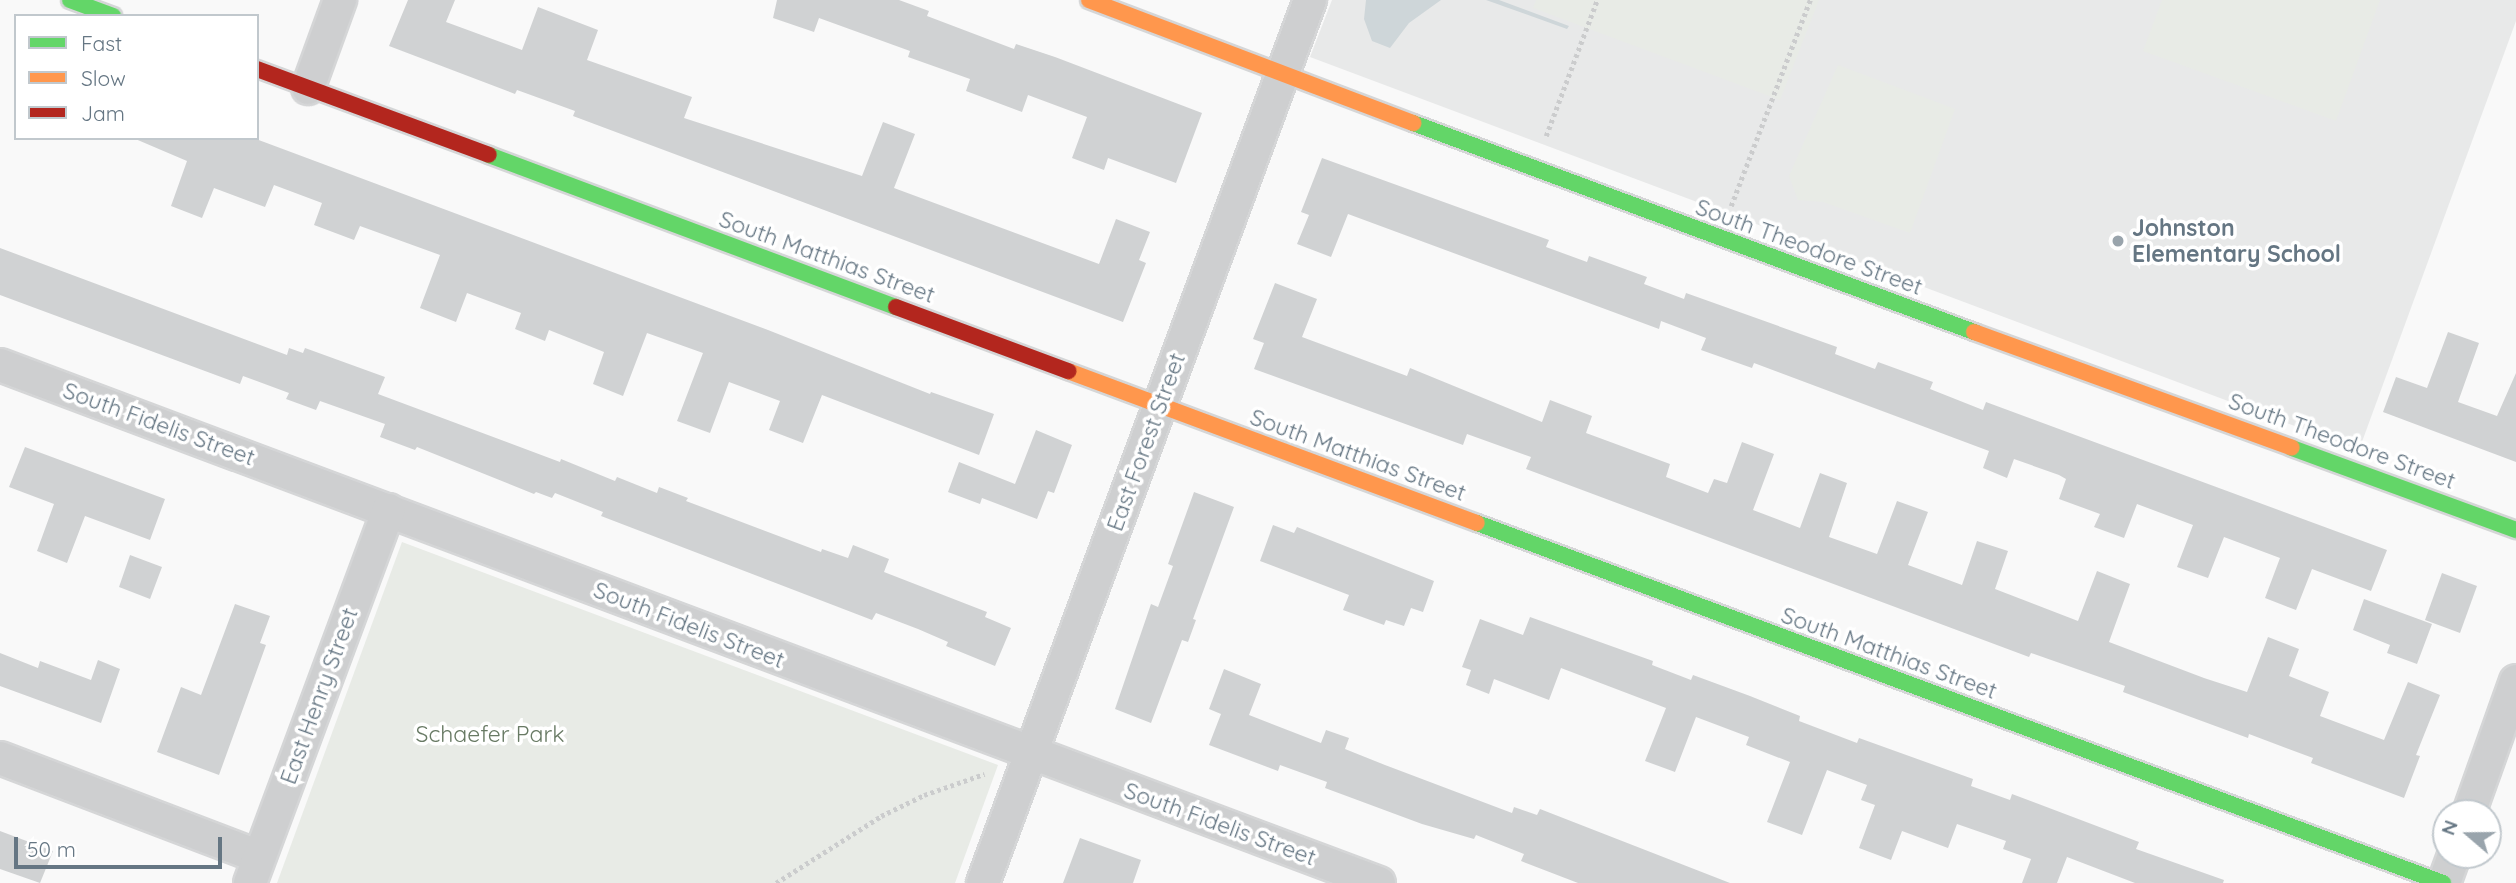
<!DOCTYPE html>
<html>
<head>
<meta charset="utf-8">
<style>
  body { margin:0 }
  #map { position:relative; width:2516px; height:883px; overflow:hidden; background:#f9f9f9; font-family:Quicksand,sans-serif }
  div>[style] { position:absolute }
  .built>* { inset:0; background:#e8e9e9 }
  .green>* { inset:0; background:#e8ebe6 }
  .water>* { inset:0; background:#ced6d9 }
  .building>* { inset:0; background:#d0d2d3 }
  .path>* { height:4.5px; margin-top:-2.25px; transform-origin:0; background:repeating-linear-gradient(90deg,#cbcccd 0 3.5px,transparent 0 7px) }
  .roads { filter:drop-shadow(2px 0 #d5d6d7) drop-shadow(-2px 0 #d5d6d7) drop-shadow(0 2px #d5d6d7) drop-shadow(0 -2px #d5d6d7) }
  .street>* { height:32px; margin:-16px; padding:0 16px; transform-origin:16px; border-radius:16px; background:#cecfd0 }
  .fast>* { height:16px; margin:-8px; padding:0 8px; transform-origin:8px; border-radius:8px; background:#63d668 }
  .slow>* { height:16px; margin:-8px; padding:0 8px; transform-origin:8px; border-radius:8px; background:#ff974d }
  .jam>* { height:16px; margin:-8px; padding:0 8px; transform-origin:8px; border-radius:8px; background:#b3261e }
  .dots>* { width:19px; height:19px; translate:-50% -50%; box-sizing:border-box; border:4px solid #fff; border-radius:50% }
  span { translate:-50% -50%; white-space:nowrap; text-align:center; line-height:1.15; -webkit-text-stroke:7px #fff; paint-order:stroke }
  .poi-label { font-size:23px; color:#657683; font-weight:700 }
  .left { translate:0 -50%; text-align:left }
  .street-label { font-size:23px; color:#657683 }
  .park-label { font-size:23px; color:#687a64 }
  .legend { position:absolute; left:14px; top:14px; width:245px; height:126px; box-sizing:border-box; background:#fff; border:2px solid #c1c8cd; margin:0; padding:9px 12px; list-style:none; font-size:21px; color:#657683 }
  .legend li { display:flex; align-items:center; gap:14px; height:35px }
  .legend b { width:35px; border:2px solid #c1c8cd }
  .north { position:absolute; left:2432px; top:799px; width:70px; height:70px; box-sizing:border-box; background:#fff; border:2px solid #c1c8cd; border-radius:50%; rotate:290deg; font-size:19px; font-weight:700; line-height:28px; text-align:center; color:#657683 }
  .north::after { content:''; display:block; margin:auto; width:24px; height:32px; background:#99a4ac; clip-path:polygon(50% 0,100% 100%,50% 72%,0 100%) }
  .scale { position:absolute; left:14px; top:837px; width:208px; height:32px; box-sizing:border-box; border:4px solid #657683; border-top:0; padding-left:9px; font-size:21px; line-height:24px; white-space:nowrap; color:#657683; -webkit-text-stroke:5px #fff; paint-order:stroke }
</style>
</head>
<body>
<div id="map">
  <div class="built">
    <div style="clip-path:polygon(1332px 0,2516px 0,2516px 21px,2359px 450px,1310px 57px)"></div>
  </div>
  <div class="green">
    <div style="clip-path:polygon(1536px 0,1819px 0,1780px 100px,1533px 8px)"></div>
    <div style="clip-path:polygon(2162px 0,2380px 0,2336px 121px,2143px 51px)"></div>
    <div style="clip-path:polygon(1838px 65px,1955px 109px,1910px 233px,1823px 202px,1798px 200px,1789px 176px)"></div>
    <div style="clip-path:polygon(402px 542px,998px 765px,955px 883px,277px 883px)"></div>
  </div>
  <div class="water">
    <div style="clip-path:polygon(1366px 0,1441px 0,1409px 23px,1390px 48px,1372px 41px,1364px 19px)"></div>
    <div style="clip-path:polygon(1486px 0,1499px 0,1569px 26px,1567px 29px)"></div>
  </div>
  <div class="building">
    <div style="clip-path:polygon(408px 0,455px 0,446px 22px,522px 50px,538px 7px,598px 30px,587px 60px,692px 97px,684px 118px,862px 176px,883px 122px,915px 134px,894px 188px,1099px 264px,1116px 219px,1150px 232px,1139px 260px,1146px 263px,1123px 322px,573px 116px,575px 111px,517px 90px,515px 94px,389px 46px)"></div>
    <div style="clip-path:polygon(777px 0,899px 0,929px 11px,927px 16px,1014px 49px,1016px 44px,1055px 57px,1202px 113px,1176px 183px,1108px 158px,1104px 170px,1072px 158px,1087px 117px,1028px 95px,1022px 112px,966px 91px,970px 79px,908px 57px,910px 51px,819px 18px,814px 32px,773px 18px)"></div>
    <div style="clip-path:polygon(133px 138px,253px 138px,768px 330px,930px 394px,931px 392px,994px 414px,979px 455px,822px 395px,803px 443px,769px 430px,780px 401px,729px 382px,710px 433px,677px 421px,703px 353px,647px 333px,623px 396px,593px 384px,604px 352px,549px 330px,545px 341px,515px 329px,521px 313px,467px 293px,456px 322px,420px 308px,440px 255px,360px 226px,354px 240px,314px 225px,322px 203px,274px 185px,265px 207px,214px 188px,202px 218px,171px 206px,187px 161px)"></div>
    <div style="clip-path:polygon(1322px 158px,1549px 240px,1546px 247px,1587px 262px,1589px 256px,1647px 277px,1644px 284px,1684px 299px,1686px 293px,1837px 347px,1835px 354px,1875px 369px,1878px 362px,1933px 382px,1930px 389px,1983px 410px,1986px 402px,2387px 550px,2371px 591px,2312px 569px,2296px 610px,2265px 598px,2280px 558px,2224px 537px,2208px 578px,2177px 567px,2193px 525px,2137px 504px,2124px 538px,2094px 527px,2100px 514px,2059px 499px,2066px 479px,2059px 475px,2014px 459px,2007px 478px,1983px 468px,1989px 451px,1754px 363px,1752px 368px,1701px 350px,1706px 338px,1661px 321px,1659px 329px,1348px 214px,1331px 257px,1297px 244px,1309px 215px,1301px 212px)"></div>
    <div style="clip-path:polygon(0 248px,287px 355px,289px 348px,303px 353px,305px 348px,385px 377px,378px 394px,560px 462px,561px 459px,615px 481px,617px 477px,657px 493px,659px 487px,688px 498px,686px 501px,821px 552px,822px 549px,848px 558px,853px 545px,889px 559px,884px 572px,987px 612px,985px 617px,1011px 628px,995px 666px,946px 646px,948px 642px,918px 629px,876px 613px,872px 620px,601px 516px,603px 512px,555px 493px,552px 498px,536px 492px,534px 494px,417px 447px,415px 450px,380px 437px,385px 424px,320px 401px,316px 410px,286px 399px,289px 393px,243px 376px,240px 384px,0 295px)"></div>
    <div style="clip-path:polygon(1275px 283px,1317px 299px,1302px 337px,1407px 376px,1410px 368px,1542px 422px,1550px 400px,1592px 416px,1586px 433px,1670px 464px,1666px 477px,1708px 493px,1714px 479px,1727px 483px,1742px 442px,1774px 454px,1753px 510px,1800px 528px,1820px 473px,1847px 483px,1829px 537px,1877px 554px,1897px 501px,1928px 512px,1908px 565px,1962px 585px,1977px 541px,2008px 551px,1995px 589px,2078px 621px,2097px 571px,2130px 584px,2109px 642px,2204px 678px,2247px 692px,2268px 637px,2299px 649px,2289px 676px,2329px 692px,2320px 716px,2384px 740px,2408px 682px,2440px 695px,2416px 755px,2420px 756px,2404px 798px,2311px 763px,2313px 758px,2249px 734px,2248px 738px,2123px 692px,2125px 686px,2031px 653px,2029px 657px,1526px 469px,1531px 457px,1467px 434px,1463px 445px,1254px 369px,1264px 343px,1253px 339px)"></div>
    <div style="clip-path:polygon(2448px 332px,2479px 343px,2458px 402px,2497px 416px,2516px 373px,2516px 462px,2383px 412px,2396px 377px,2427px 388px)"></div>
    <div style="clip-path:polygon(1036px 430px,1072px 445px,1054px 493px,1048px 491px,1037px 519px,982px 498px,980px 504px,948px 492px,959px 462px,1015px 484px)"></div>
    <div style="clip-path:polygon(25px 447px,165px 499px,150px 540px,85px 516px,67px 563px,37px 551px,54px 504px,9px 487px)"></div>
    <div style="clip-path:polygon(1194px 492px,1234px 507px,1193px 619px,1196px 620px,1188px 642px,1182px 640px,1151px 723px,1115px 709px,1151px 604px,1158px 607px,1173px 566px,1168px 564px)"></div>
    <div style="clip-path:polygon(1273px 525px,1294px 533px,1297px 527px,1434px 581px,1423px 612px,1411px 608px,1404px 626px,1386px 620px,1384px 625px,1343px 610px,1349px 595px,1260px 561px)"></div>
    <div style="clip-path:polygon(130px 555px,162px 567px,150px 599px,119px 587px)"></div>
    <div style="clip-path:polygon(2442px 573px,2477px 586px,2460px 633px,2425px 620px)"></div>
    <div style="clip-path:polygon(2364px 599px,2432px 624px,2417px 664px,2387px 653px,2390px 645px,2353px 630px)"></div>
    <div style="clip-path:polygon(235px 604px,270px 616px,260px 643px,266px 645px,219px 775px,157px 752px,181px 687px,201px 695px)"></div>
    <div style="clip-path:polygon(1530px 617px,1653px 661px,1652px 665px,1691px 680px,1693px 675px,1750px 696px,1800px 716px,1799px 721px,1857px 743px,1859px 738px,1973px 779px,1971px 786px,2010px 800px,2012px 794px,2139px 842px,2136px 849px,2224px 880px,2223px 883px,2135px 883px,2067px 857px,2057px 883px,2022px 883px,2031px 859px,2003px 849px,2006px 841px,1957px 824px,1948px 848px,1902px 831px,1891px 860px,1859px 848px,1875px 805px,1861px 800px,1867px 785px,1827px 770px,1802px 835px,1767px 822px,1790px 762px,1746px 745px,1749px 737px,1696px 717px,1675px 772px,1645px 761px,1666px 708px,1561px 668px,1549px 700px,1494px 679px,1489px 694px,1466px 685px,1471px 670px,1462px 667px,1480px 619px,1523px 635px)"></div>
    <div style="clip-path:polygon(0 653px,38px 668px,40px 661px,91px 680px,98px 660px,120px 669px,101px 723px,0 686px)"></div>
    <div style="clip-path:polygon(1224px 669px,1261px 684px,1249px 715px,1321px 743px,1326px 730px,1349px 738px,1345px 749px,1385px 765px,1512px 813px,1514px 807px,1537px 815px,1540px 809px,1730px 883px,1578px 883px,1521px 861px,1524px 854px,1476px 835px,1474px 839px,1422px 824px,1325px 788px,1327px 782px,1280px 765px,1278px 771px,1209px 745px,1221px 714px,1209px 709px)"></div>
    <div style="clip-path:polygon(0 831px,53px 851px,40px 883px,0 869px)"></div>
    <div style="clip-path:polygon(1080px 838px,1141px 860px,1133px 883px,1063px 883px)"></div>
  </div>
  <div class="path">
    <div style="left:1546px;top:136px;width:145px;rotate:-69.4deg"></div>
    <div style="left:1731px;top:206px;width:221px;rotate:-69deg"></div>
    <div style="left:776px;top:883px;width:125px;rotate:-32.5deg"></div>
    <div style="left:881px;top:816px;width:48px;rotate:-26deg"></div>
    <div style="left:924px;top:795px;width:64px;rotate:-19.3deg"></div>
  </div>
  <div class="roads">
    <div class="street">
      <div style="left:308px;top:88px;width:94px;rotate:-70deg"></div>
      <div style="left:0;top:365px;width:1473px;rotate:20.59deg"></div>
      <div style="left:0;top:758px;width:277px;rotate:20.9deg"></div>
      <div style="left:2469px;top:813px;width:140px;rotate:-70.4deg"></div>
      <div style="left:250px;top:883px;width:398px;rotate:-69.6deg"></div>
      <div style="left:983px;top:883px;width:942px;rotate:-69.68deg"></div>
      <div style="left:2444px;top:883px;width:30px;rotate:-70deg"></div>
    </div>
    <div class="fast">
      <div style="left:70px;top:0;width:46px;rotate:20.4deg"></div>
      <div style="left:1413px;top:123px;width:599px;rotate:20.43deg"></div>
      <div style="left:489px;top:155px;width:434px;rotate:20.5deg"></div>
      <div style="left:2292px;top:448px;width:239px;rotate:20.1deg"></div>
      <div style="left:1477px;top:523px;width:1031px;rotate:20.44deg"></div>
    </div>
    <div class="slow">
      <div style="left:1089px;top:0;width:347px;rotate:20.8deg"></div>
      <div style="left:1974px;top:332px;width:338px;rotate:20deg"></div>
      <div style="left:1068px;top:371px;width:436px;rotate:20.4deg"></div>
    </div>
    <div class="jam">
      <div style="left:257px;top:69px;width:247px;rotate:20.3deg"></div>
      <div style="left:896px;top:307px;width:184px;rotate:20.4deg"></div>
    </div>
  </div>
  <div class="dots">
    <div style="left:2118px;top:241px;background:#99a4ac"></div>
  </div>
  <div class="poi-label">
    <span class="left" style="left:2132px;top:241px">Johnston<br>Elementary School</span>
  </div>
  <div class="street-label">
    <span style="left:1809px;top:247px;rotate:20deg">South Theodore Street</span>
    <span style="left:827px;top:257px;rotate:20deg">South Matthias Street</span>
    <span style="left:159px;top:424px;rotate:20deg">South Fidelis Street</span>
    <span style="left:2342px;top:441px;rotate:20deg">South Theodore Street</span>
    <span style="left:1146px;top:442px;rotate:-70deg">East Forest Street</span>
    <span style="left:1358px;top:455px;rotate:20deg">South Matthias Street</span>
    <span style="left:689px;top:625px;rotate:21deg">South Fidelis Street</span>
    <span style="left:1889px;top:653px;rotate:20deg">South Matthias Street</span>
    <span style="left:319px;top:696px;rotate:-70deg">East Henry Street</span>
    <span style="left:1220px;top:824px;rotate:20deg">South Fidelis Street</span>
  </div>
  <div class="park-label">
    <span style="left:490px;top:734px">Schaefer Park</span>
  </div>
  <ul class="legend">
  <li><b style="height:9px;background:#63d668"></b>Fast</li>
  <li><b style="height:9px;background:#ff974d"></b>Slow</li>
  <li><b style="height:9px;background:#b3261e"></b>Jam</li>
  </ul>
  <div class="north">N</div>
  <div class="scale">50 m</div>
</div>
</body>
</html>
